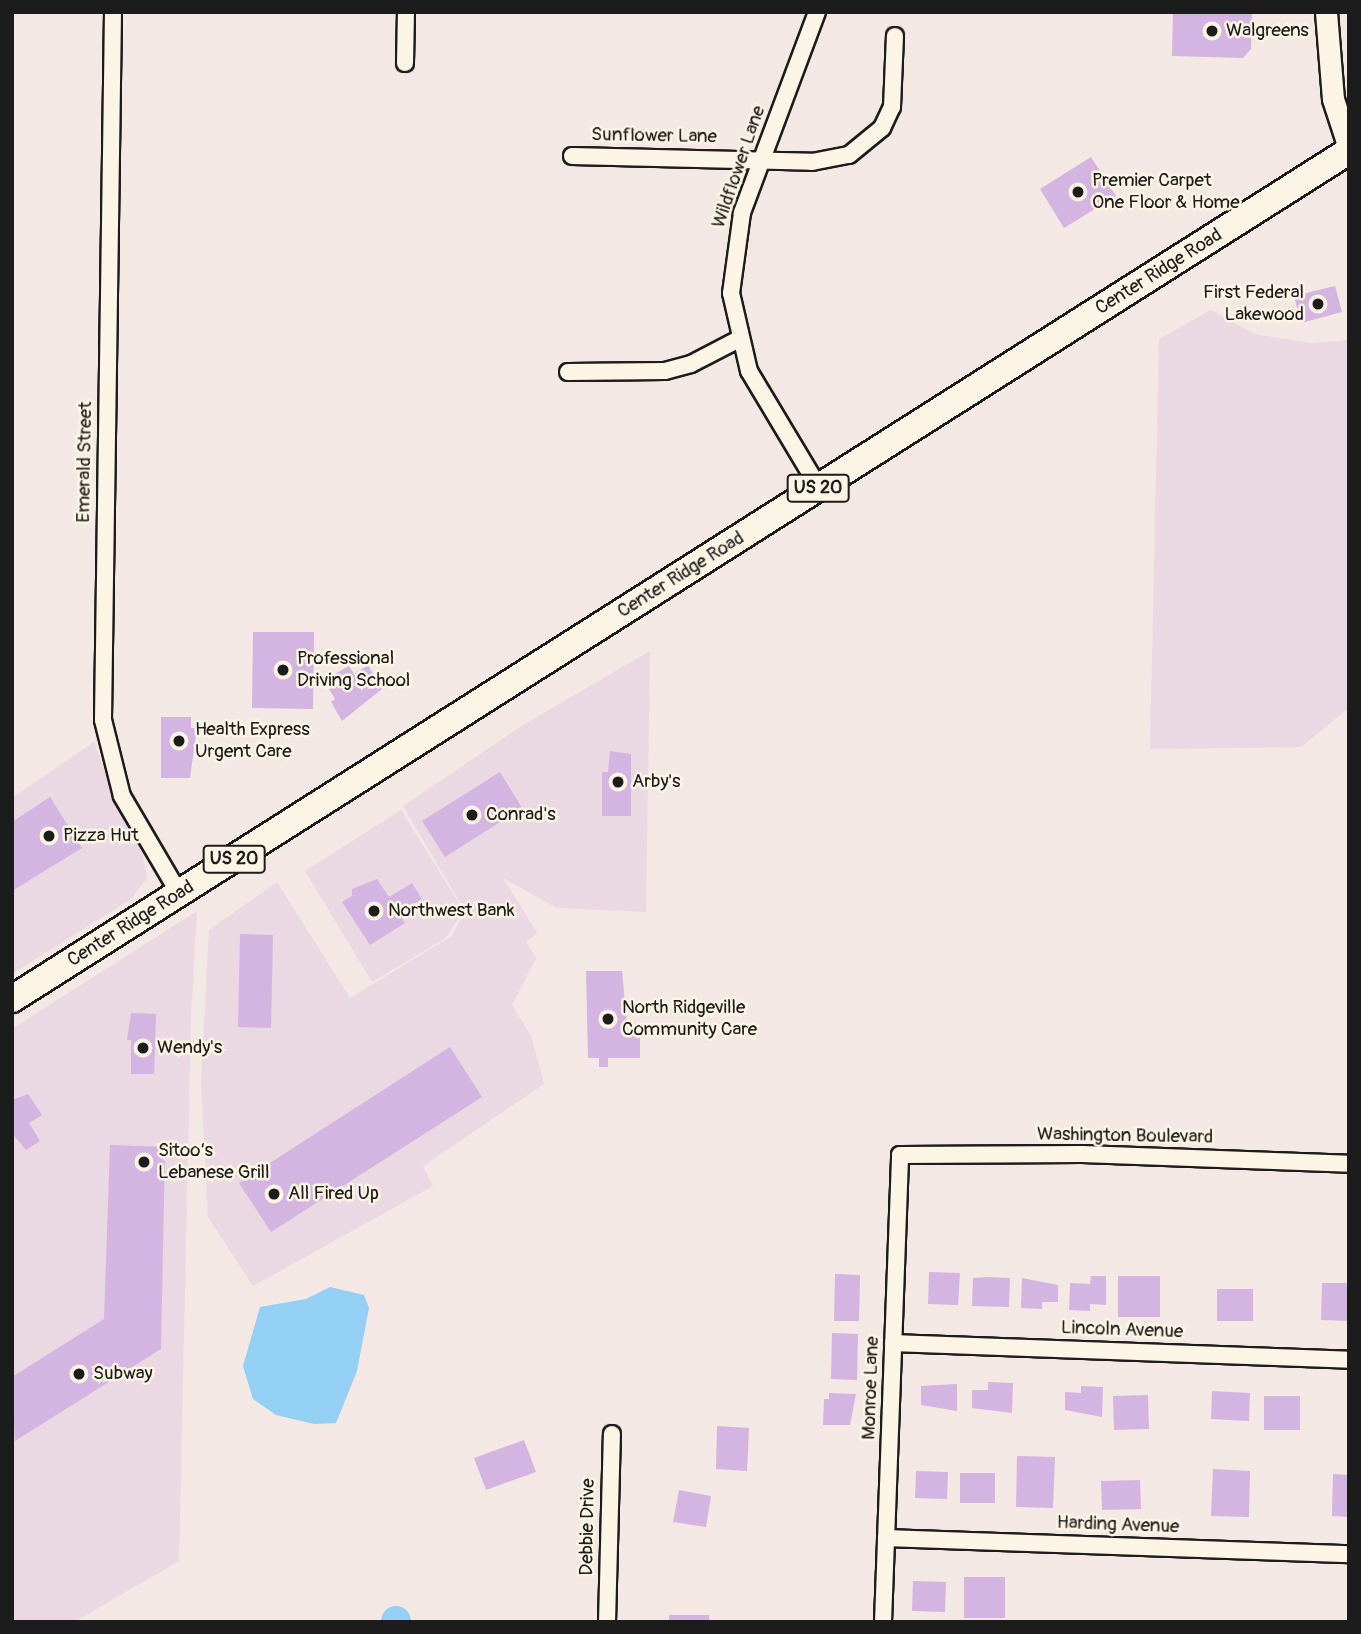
<!DOCTYPE html>
<html>
<head>
<meta charset="utf-8">
<style>
  body { margin:0 }
  #map { position:relative; width:1361px; height:1634px; overflow:hidden; background:#f4e8e4; font-family:Pangolin,sans-serif }
  div>[style] { position:absolute }
  .built>* { inset:0; background:#ead8e3 }
  .water>* { inset:0; background:#94cff4 }
  .river>* { height:30px; margin:-15px; padding:0 15px; transform-origin:15px; border-radius:15px; background:#94cff4 }
  .building>* { inset:0; background:#d4b4e0 }
  .roads { filter:drop-shadow(2px 0 #1c1c1c) drop-shadow(-2px 0 #1c1c1c) drop-shadow(0 2px #1c1c1c) drop-shadow(0 -2px #1c1c1c) }
  .minor>* { height:16px; margin:-8px; padding:0 8px; transform-origin:8px; border-radius:8px; background:#fcf5e5 }
  .tertiary>* { height:21px; margin:-10.5px; padding:0 10.5px; transform-origin:10.5px; border-radius:10.5px; background:#fcf5e5 }
  .primary>* { height:26px; margin:-13px; padding:0 13px; transform-origin:13px; border-radius:13px; background:#fcf5e5 }
  .dots>* { width:19px; height:19px; translate:-50% -50%; box-sizing:border-box; border:4px solid #fcf5e5; border-radius:50% }
  span { translate:-50% -50%; white-space:nowrap; text-align:center; line-height:1.15; -webkit-text-stroke:5px #fcf5e5; paint-order:stroke }
  .shield-label span { padding:2px 5px; background:#fcf5e5; border:2px solid; border-radius:5px; -webkit-text-stroke-width:0 }
  .shield-label { font-size:18px; color:#1c1c1c; font-weight:700 }
  .poi-label { font-size:19px; color:#1c1c1c }
  .left { translate:0 -50%; text-align:left }
  .right { translate:-100% -50%; text-align:right }
  .street-label { font-size:19px; color:#1c1c1c }
  .frame { position:absolute; inset:0; border:14px solid #1c1c1c; pointer-events:none }
</style>
</head>
<body>
<div id="map">
  <div class="built">
    <div style="clip-path:polygon(1211px 310px,1254px 334px,1310px 343px,1349px 340px,1349px 708px,1301px 747px,1150px 749px,1159px 339px)"></div>
    <div style="clip-path:polygon(650px 651px,646px 912px,557px 908px,503px 878px,537px 933px,526px 942px,536px 958px,512px 1005px,531px 1036px,544px 1084px,423px 1166px,433px 1186px,253px 1286px,208px 1217px,201px 1082px,209px 930px,277px 882px,350px 998px,452px 936px,465px 911px,403px 806px,523px 725px)"></div>
    <div style="clip-path:polygon(94px 742px,117px 804px,141px 846px,147px 878px,131px 899px,12px 974px,12px 798px)"></div>
    <div style="clip-path:polygon(401px 810px,463px 910px,446px 938px,372px 982px,305px 871px)"></div>
    <div style="clip-path:polygon(197px 911px,191px 1016px,179px 1561px,74px 1622px,12px 1622px,12px 1029px)"></div>
  </div>
  <div class="water">
    <div style="clip-path:polygon(330px 1287px,364px 1295px,369px 1308px,357px 1371px,336px 1423px,314px 1424px,276px 1415px,253px 1399px,243px 1366px,260px 1307px,306px 1299px)"></div>
  </div>
  <div class="river">
    <div style="left:396px;top:1622px;width:1px;rotate:-90deg"></div>
  </div>
  <div class="building">
    <div style="clip-path:polygon(1173px 12px,1252px 12px,1251px 49px,1243px 58px,1172px 56px)"></div>
    <div style="clip-path:polygon(1091px 157px,1116px 196px,1064px 228px,1040px 189px)"></div>
    <div style="clip-path:polygon(1335px 286px,1342px 312px,1301px 323px,1294px 296px)"></div>
    <div style="clip-path:polygon(253px 632px,314px 632px,313px 709px,252px 708px)"></div>
    <div style="clip-path:polygon(368px 665px,382px 689px,342px 721px,331px 702px,335px 699px,329px 689px,338px 684px,333px 675px,349px 666px,354px 674px)"></div>
    <div style="clip-path:polygon(161px 717px,191px 717px,191px 728px,197px 728px,190px 778px,161px 778px)"></div>
    <div style="clip-path:polygon(610px 751px,631px 754px,631px 816px,602px 816px,602px 772px,608px 772px)"></div>
    <div style="clip-path:polygon(500px 772px,522px 808px,445px 857px,422px 821px)"></div>
    <div style="clip-path:polygon(50px 797px,82px 848px,12px 891px,12px 822px)"></div>
    <div style="clip-path:polygon(377px 879px,389px 897px,412px 883px,422px 899px,399px 914px,405px 923px,370px 945px,342px 902px,352px 896px,352px 889px)"></div>
    <div style="clip-path:polygon(240px 934px,273px 935px,271px 1028px,238px 1027px)"></div>
    <div style="clip-path:polygon(586px 971px,622px 971px,628px 1035px,640px 1035px,640px 1058px,608px 1058px,608px 1067px,599px 1067px,599px 1058px,588px 1058px)"></div>
    <div style="clip-path:polygon(131px 1013px,156px 1014px,154px 1074px,131px 1074px,131px 1040px,127px 1040px)"></div>
    <div style="clip-path:polygon(450px 1047px,482px 1097px,271px 1232px,239px 1183px)"></div>
    <div style="clip-path:polygon(28px 1094px,42px 1115px,29px 1123px,40px 1141px,26px 1150px,12px 1133px,12px 1100px)"></div>
    <div style="clip-path:polygon(110px 1145px,165px 1147px,161px 1349px,15px 1441px,12px 1377px,104px 1319px)"></div>
    <div style="clip-path:polygon(929px 1272px,960px 1273px,958px 1305px,928px 1304px)"></div>
    <div style="clip-path:polygon(835px 1274px,860px 1275px,859px 1321px,834px 1321px)"></div>
    <div style="clip-path:polygon(1091px 1276px,1106px 1276px,1106px 1305px,1090px 1304px,1090px 1311px,1069px 1310px,1070px 1283px,1090px 1284px)"></div>
    <div style="clip-path:polygon(1118px 1276px,1160px 1276px,1160px 1317px,1118px 1317px)"></div>
    <div style="clip-path:polygon(988px 1277px,1010px 1278px,1009px 1307px,972px 1306px,973px 1278px)"></div>
    <div style="clip-path:polygon(1022px 1278px,1058px 1285px,1058px 1302px,1042px 1302px,1042px 1309px,1021px 1308px)"></div>
    <div style="clip-path:polygon(1322px 1283px,1349px 1283px,1349px 1321px,1321px 1320px)"></div>
    <div style="clip-path:polygon(1217px 1289px,1253px 1289px,1253px 1321px,1217px 1321px)"></div>
    <div style="clip-path:polygon(832px 1333px,858px 1334px,857px 1380px,831px 1379px)"></div>
    <div style="clip-path:polygon(988px 1382px,1013px 1383px,1012px 1413px,972px 1408px,972px 1390px,988px 1390px)"></div>
    <div style="clip-path:polygon(957px 1384px,957px 1411px,921px 1405px,921px 1386px)"></div>
    <div style="clip-path:polygon(1081px 1386px,1103px 1387px,1102px 1417px,1065px 1410px,1065px 1392px,1081px 1393px)"></div>
    <div style="clip-path:polygon(1212px 1391px,1250px 1393px,1249px 1421px,1211px 1419px)"></div>
    <div style="clip-path:polygon(829px 1393px,856px 1394px,850px 1425px,823px 1425px,824px 1399px,829px 1399px)"></div>
    <div style="clip-path:polygon(1148px 1395px,1149px 1429px,1114px 1430px,1113px 1396px)"></div>
    <div style="clip-path:polygon(1264px 1396px,1300px 1396px,1300px 1430px,1264px 1430px)"></div>
    <div style="clip-path:polygon(717px 1426px,749px 1428px,747px 1471px,716px 1469px)"></div>
    <div style="clip-path:polygon(524px 1440px,536px 1472px,486px 1490px,474px 1458px)"></div>
    <div style="clip-path:polygon(1017px 1456px,1055px 1457px,1053px 1508px,1016px 1507px)"></div>
    <div style="clip-path:polygon(1213px 1469px,1250px 1471px,1249px 1517px,1211px 1516px)"></div>
    <div style="clip-path:polygon(916px 1471px,948px 1472px,947px 1499px,915px 1498px)"></div>
    <div style="clip-path:polygon(960px 1473px,995px 1473px,995px 1503px,960px 1503px)"></div>
    <div style="clip-path:polygon(1333px 1474px,1349px 1475px,1349px 1517px,1332px 1516px)"></div>
    <div style="clip-path:polygon(1140px 1480px,1141px 1509px,1102px 1510px,1101px 1481px)"></div>
    <div style="clip-path:polygon(679px 1490px,711px 1496px,706px 1527px,673px 1522px)"></div>
    <div style="clip-path:polygon(964px 1577px,1005px 1577px,1005px 1618px,964px 1618px)"></div>
    <div style="clip-path:polygon(913px 1581px,946px 1582px,945px 1612px,912px 1611px)"></div>
    <div style="clip-path:polygon(669px 1615px,709px 1615px,709px 1622px,669px 1622px)"></div>
  </div>
  <div class="roads">
    <div class="minor">
      <div style="left:113px;top:12px;width:708px;rotate:90.81deg"></div>
      <div style="left:103px;top:720px;width:78px;rotate:76deg"></div>
      <div style="left:122px;top:796px;width:113px;rotate:59.6deg"></div>
      <div style="left:817px;top:12px;width:215px;rotate:110.5deg"></div>
      <div style="left:742px;top:213px;width:81px;rotate:97.8deg"></div>
      <div style="left:731px;top:293px;width:80px;rotate:77deg"></div>
      <div style="left:749px;top:371px;width:136px;rotate:59.1deg"></div>
      <div style="left:405px;top:63px;width:51px;rotate:-88.9deg"></div>
      <div style="left:572px;top:156px;width:240px;rotate:1.4deg"></div>
      <div style="left:812px;top:162px;width:38px;rotate:-11deg"></div>
      <div style="left:849px;top:155px;width:43px;rotate:-39.3deg"></div>
      <div style="left:882px;top:128px;width:23px;rotate:-65deg"></div>
      <div style="left:892px;top:107px;width:71px;rotate:-87.6deg"></div>
      <div style="left:568px;top:372px;width:97px;rotate:-0.6deg"></div>
      <div style="left:665px;top:371px;width:27px;rotate:-15deg"></div>
      <div style="left:691px;top:364px;width:54px;rotate:-27.5deg"></div>
      <div style="left:893px;top:1343px;width:456px;rotate:2.1deg"></div>
      <div style="left:886px;top:1538px;width:463px;rotate:2deg"></div>
      <div style="left:607px;top:1622px;width:188px;rotate:-88.5deg"></div>
      <div style="left:883px;top:1622px;width:467px;rotate:-87.9deg"></div>
      <div style="left:900px;top:1155px;width:182px;rotate:-0.3deg"></div>
      <div style="left:1082px;top:1154px;width:267px;rotate:2.1deg"></div>
    </div>
    <div class="tertiary">
      <div style="left:1326px;top:12px;width:87px;rotate:85.4deg"></div>
      <div style="left:1333px;top:99px;width:52px;rotate:71.9deg"></div>
    </div>
    <div class="primary">
      <div style="left:12px;top:999px;width:1583px;rotate:-32.39deg"></div>
    </div>
  </div>
  <div class="dots">
    <div style="left:1212px;top:31px;background:#1c1c1c"></div>
    <div style="left:1078px;top:192px;background:#1c1c1c"></div>
    <div style="left:1318px;top:304px;background:#1c1c1c"></div>
    <div style="left:283px;top:670px;background:#1c1c1c"></div>
    <div style="left:179px;top:741px;background:#1c1c1c"></div>
    <div style="left:618px;top:782px;background:#1c1c1c"></div>
    <div style="left:472px;top:815px;background:#1c1c1c"></div>
    <div style="left:49px;top:836px;background:#1c1c1c"></div>
    <div style="left:374px;top:911px;background:#1c1c1c"></div>
    <div style="left:608px;top:1019px;background:#1c1c1c"></div>
    <div style="left:143px;top:1048px;background:#1c1c1c"></div>
    <div style="left:144px;top:1162px;background:#1c1c1c"></div>
    <div style="left:274px;top:1194px;background:#1c1c1c"></div>
    <div style="left:79px;top:1374px;background:#1c1c1c"></div>
  </div>
  <div class="shield-label">
    <span style="left:818px;top:488px">US 20</span>
    <span style="left:234px;top:859px">US 20</span>
  </div>
  <div class="poi-label">
    <span class="left" style="left:1226px;top:31px">Walgreens</span>
    <span class="left" style="left:1092px;top:192px">Premier Carpet<br>One Floor &amp; Home</span>
    <span class="right" style="left:1304px;top:304px">First Federal<br>Lakewood</span>
    <span class="left" style="left:297px;top:670px">Professional<br>Driving School</span>
    <span class="left" style="left:195px;top:741px">Health Express<br>Urgent Care</span>
    <span class="left" style="left:632px;top:782px">Arby's</span>
    <span class="left" style="left:486px;top:815px">Conrad's</span>
    <span class="left" style="left:63px;top:836px">Pizza Hut</span>
    <span class="left" style="left:388px;top:911px">Northwest Bank</span>
    <span class="left" style="left:622px;top:1019px">North Ridgeville<br>Community Care</span>
    <span class="left" style="left:157px;top:1048px">Wendy's</span>
    <span class="left" style="left:158px;top:1162px">Sitoo’s<br>Lebanese Grill</span>
    <span class="left" style="left:288px;top:1194px">All Fired Up</span>
    <span class="left" style="left:93px;top:1374px">Subway</span>
  </div>
  <div class="street-label">
    <span style="left:654px;top:136px;rotate:1deg">Sunflower Lane</span>
    <span style="left:739px;top:167px;rotate:-71deg">Wildflower Lane</span>
    <span style="left:1159px;top:272px;rotate:-32deg">Center Ridge Road</span>
    <span style="left:85px;top:462px;rotate:-89deg">Emerald Street</span>
    <span style="left:681px;top:575px;rotate:-32deg">Center Ridge Road</span>
    <span style="left:131px;top:924px;rotate:-32deg">Center Ridge Road</span>
    <span style="left:1125px;top:1136px;rotate:1deg">Washington Boulevard</span>
    <span style="left:1122px;top:1330px;rotate:2deg">Lincoln Avenue</span>
    <span style="left:871px;top:1388px;rotate:-88deg">Monroe Lane</span>
    <span style="left:1118px;top:1525px;rotate:2deg">Harding Avenue</span>
    <span style="left:588px;top:1527px;rotate:-89deg">Debbie Drive</span>
  </div>
  <div class="frame"></div>
</div>
</body>
</html>
